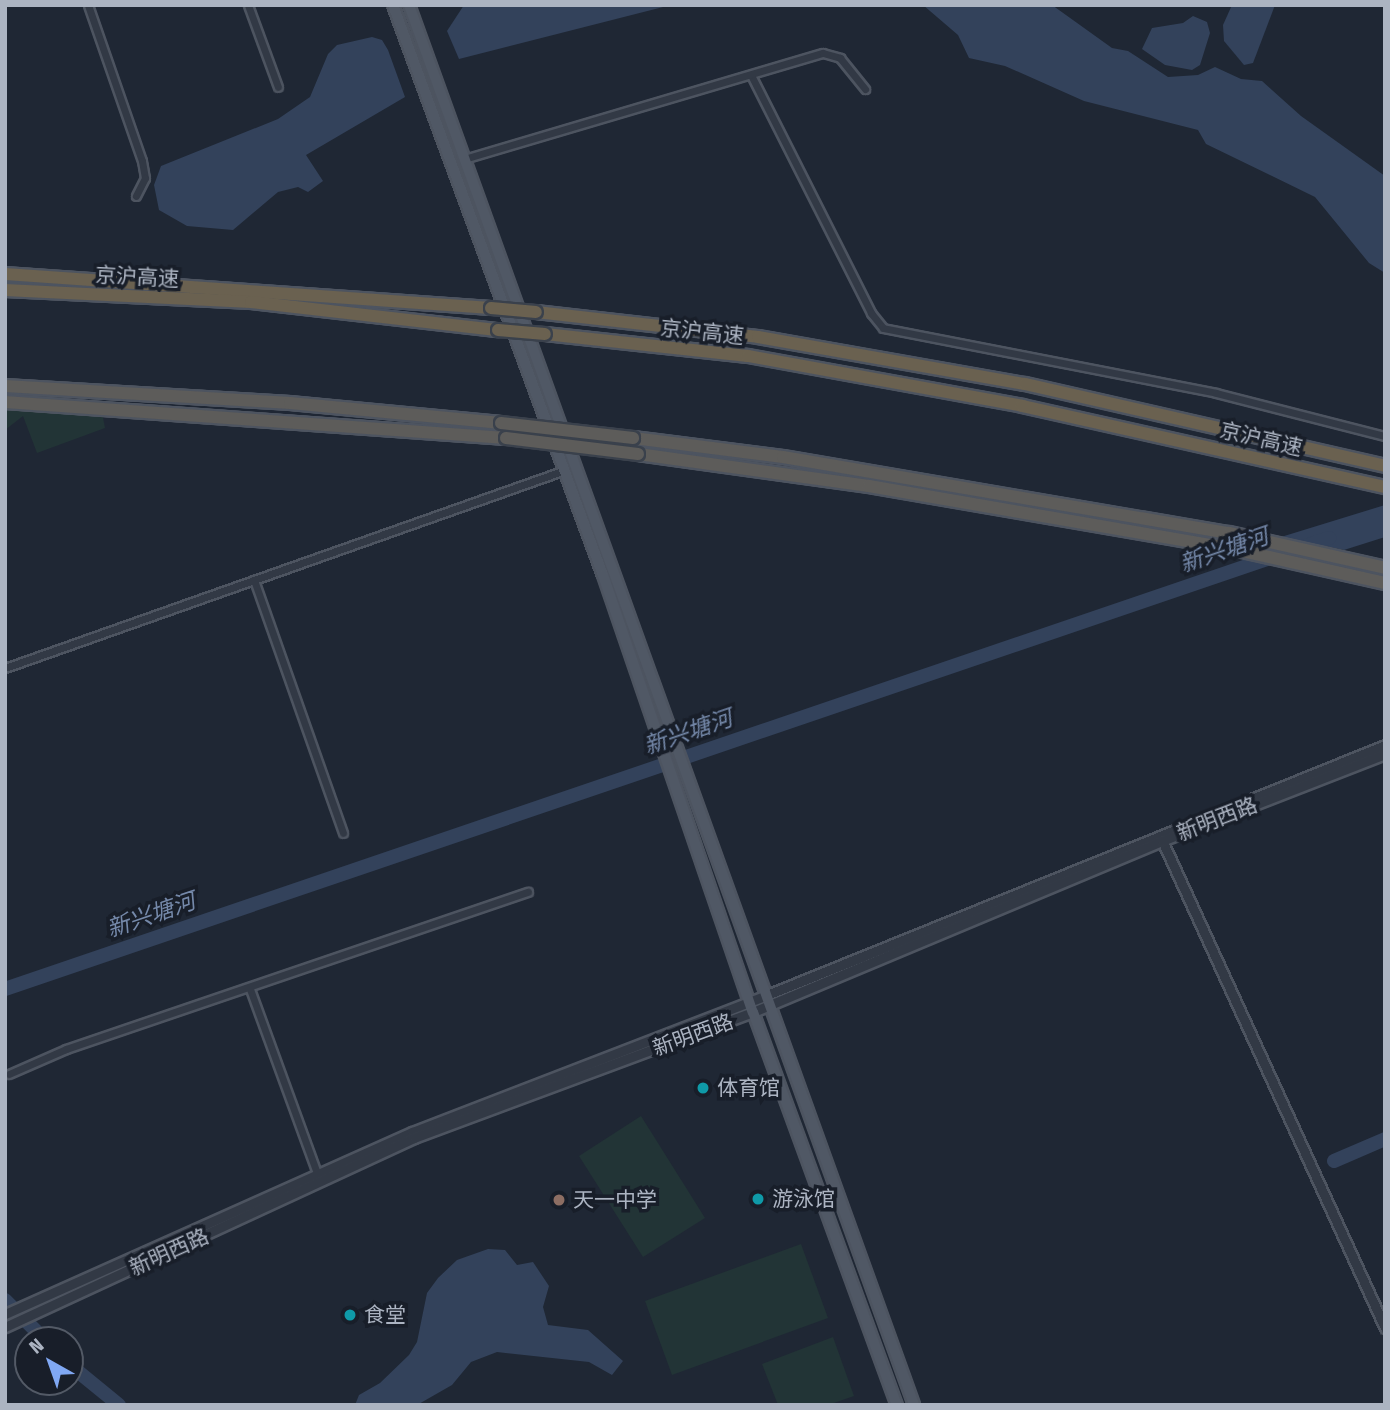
<!DOCTYPE html>
<html>
<head>
<meta charset="utf-8">
<style>
  body { margin:0 }
  #map { position:relative; width:1390px; height:1410px; overflow:hidden; background:#1f2734; font-family:"Fira Sans Condensed","Noto Sans SC",sans-serif }
  div>[style] { position:absolute }
  .green>* { inset:0; background:#223436 }
  .water>* { inset:0; background:#33425b }
  .river>* { height:14px; margin:-7px; padding:0 7px; transform-origin:7px; border-radius:7px; background:#33425b }
  .roads { filter:drop-shadow(2px 0 #4d5460) drop-shadow(-2px 0 #4d5460) drop-shadow(0 2px #4d5460) drop-shadow(0 -2px #4d5460) }
  .minor>* { height:7px; margin:-3.5px; padding:0 3.5px; transform-origin:3.5px; border-radius:3.5px; background:#323945 }
  .tertiary>* { height:9px; margin:-4.5px; padding:0 4.5px; transform-origin:4.5px; border-radius:4.5px; background:#323945 }
  .primary>* { height:10px; margin:-5px; padding:0 5px; transform-origin:5px; border-radius:5px; background:#505865 }
  .trunk>* { height:12px; margin:-6px; padding:0 6px; transform-origin:6px; border-radius:6px; background:#5d5c5a }
  .motorway>* { height:12px; margin:-6px; padding:0 6px; transform-origin:6px; border-radius:6px; background:#6a6150 }
  .bridges { filter:drop-shadow(2px 0 #3a414c) drop-shadow(-2px 0 #3a414c) drop-shadow(0 2px #3a414c) drop-shadow(0 -2px #3a414c) }
  .trunk-bridge>* { height:12px; margin:-6px; padding:0 6px; transform-origin:6px; border-radius:6px; background:#5d5c5a }
  .motorway-bridge>* { height:12px; margin:-6px; padding:0 6px; transform-origin:6px; border-radius:6px; background:#6a6150 }
  .dots>* { width:19px; height:19px; translate:-50% -50%; box-sizing:border-box; border:4px solid #181e29; border-radius:50% }
  span { translate:-50% -50%; white-space:nowrap; text-align:center; line-height:1.15; -webkit-text-stroke:7px #181e29; paint-order:stroke }
  .street-label { font-size:21px; color:#acb4c2 }
  .poi-label { font-size:21px; color:#acb4c2 }
  .left { translate:0 -50%; text-align:left }
  .water-label { font-size:23px; color:#7589aa; font-style:italic }
  .frame { position:absolute; inset:0; border:7px solid #acb4c2; pointer-events:none }
  .north { position:absolute; left:14px; top:1326px; width:70px; height:70px; box-sizing:border-box; background:#181e29; border:2px solid #535a66; border-radius:50%; rotate:320deg; font-size:19px; font-weight:700; line-height:28px; text-align:center; color:#acb4c2 }
  .north::after { content:''; display:block; margin:auto; width:24px; height:32px; background:#80a8f3; clip-path:polygon(50% 0,100% 100%,50% 72%,0 100%) }
</style>
</head>
<body>
<div id="map">
  <div class="green">
    <div style="clip-path:polygon(5px 409px,102px 412px,105px 428px,37px 453px,23px 416px,5px 430px)"></div>
    <div style="clip-path:polygon(641px 1116px,705px 1218px,643px 1257px,579px 1156px)"></div>
    <div style="clip-path:polygon(801px 1244px,828px 1318px,672px 1375px,645px 1301px)"></div>
    <div style="clip-path:polygon(833px 1337px,854px 1396px,828px 1405px,778px 1405px,762px 1364px)"></div>
  </div>
  <div class="water">
    <div style="clip-path:polygon(464px 5px,671px 5px,459px 59px,447px 31px)"></div>
    <div style="clip-path:polygon(923px 5px,1052px 5px,1112px 48px,1128px 51px,1168px 77px,1198px 75px,1215px 67px,1241px 79px,1262px 81px,1301px 116px,1385px 176px,1385px 273px,1369px 263px,1315px 197px,1206px 144px,1198px 130px,1084px 101px,1005px 66px,969px 58px,958px 35px)"></div>
    <div style="clip-path:polygon(1232px 5px,1275px 5px,1253px 63px,1244px 65px,1224px 41px,1223px 25px)"></div>
    <div style="clip-path:polygon(1193px 16px,1207px 22px,1210px 33px,1200px 65px,1192px 70px,1165px 65px,1142px 49px,1152px 28px,1183px 23px)"></div>
    <div style="clip-path:polygon(372px 37px,382px 40px,388px 50px,405px 97px,306px 155px,323px 181px,308px 192px,298px 187px,278px 192px,233px 230px,187px 226px,159px 210px,154px 185px,161px 166px,278px 119px,310px 97px,328px 54px,337px 45px)"></div>
    <div style="clip-path:polygon(1385px 505px,1385px 537px,1344px 550px,1281px 537px)"></div>
    <div style="clip-path:polygon(488px 1249px,505px 1250px,517px 1265px,533px 1262px,549px 1286px,543px 1307px,548px 1325px,588px 1330px,623px 1361px,612px 1375px,589px 1362px,497px 1352px,471px 1362px,452px 1385px,417px 1405px,355px 1405px,359px 1395px,380px 1383px,409px 1355px,417px 1342px,427px 1293px,438px 1278px,457px 1260px)"></div>
  </div>
  <div class="river">
    <div style="left:5px;top:989px;width:1399px;rotate:-18.81deg"></div>
    <div style="left:1334px;top:1161px;width:56px;rotate:-23.3deg"></div>
    <div style="left:5px;top:1300px;width:57px;rotate:45deg"></div>
    <div style="left:70px;top:1365px;width:63px;rotate:39.2deg"></div>
  </div>
  <div class="roads">
    <div class="minor">
      <div style="left:88px;top:5px;width:165px;rotate:70.9deg"></div>
      <div style="left:142px;top:161px;width:17px;rotate:80deg"></div>
      <div style="left:145px;top:178px;width:20px;rotate:117deg"></div>
      <div style="left:248px;top:5px;width:87px;rotate:69.9deg"></div>
      <div style="left:751px;top:75px;width:267px;rotate:63.2deg"></div>
      <div style="left:871px;top:313px;width:19px;rotate:51deg"></div>
      <div style="left:883px;top:328px;width:339px;rotate:11deg"></div>
      <div style="left:1216px;top:393px;width:174px;rotate:14.3deg"></div>
      <div style="left:464px;top:159px;width:374px;rotate:-16.5deg"></div>
      <div style="left:823px;top:53px;width:18px;rotate:16deg"></div>
      <div style="left:840px;top:58px;width:40px;rotate:51deg"></div>
      <div style="left:254px;top:580px;width:268px;rotate:70.6deg"></div>
      <div style="left:5px;top:668px;width:594px;rotate:-19.47deg"></div>
      <div style="left:250px;top:989px;width:196px;rotate:70deg"></div>
      <div style="left:9px;top:1074px;width:62px;rotate:-23.7deg"></div>
      <div style="left:66px;top:1049px;width:488px;rotate:-18.8deg"></div>
    </div>
    <div class="tertiary">
      <div style="left:1160px;top:836px;width:541px;rotate:65.42deg"></div>
      <div style="left:5px;top:1314px;width:446px;rotate:-24.1deg"></div>
      <div style="left:412px;top:1132px;width:381px;rotate:-21.1deg"></div>
      <div style="left:767px;top:995px;width:667px;rotate:-22.02deg"></div>
      <div style="left:5px;top:1327px;width:451px;rotate:-24.8deg"></div>
      <div style="left:414px;top:1138px;width:362px;rotate:-20.4deg"></div>
      <div style="left:753px;top:1012px;width:443px;rotate:-22.7deg"></div>
      <div style="left:1162px;top:841px;width:239px;rotate:-21.3deg"></div>
    </div>
    <div class="primary">
      <div style="left:393px;top:5px;width:607px;rotate:69.78deg"></div>
      <div style="left:603px;top:575px;width:462px;rotate:71.1deg"></div>
      <div style="left:753px;top:1012px;width:419px;rotate:69.9deg"></div>
      <div style="left:409px;top:5px;width:1488px;rotate:70.16deg"></div>
    </div>
    <div class="trunk">
      <div style="left:5px;top:386px;width:286px;rotate:3.4deg"></div>
      <div style="left:290px;top:403px;width:212px;rotate:5.4deg"></div>
      <div style="left:5px;top:402px;width:502px;rotate:4.11deg"></div>
      <div style="left:633px;top:438px;width:151px;rotate:7.2deg"></div>
      <div style="left:783px;top:457px;width:452px;rotate:9.7deg"></div>
      <div style="left:1229px;top:533px;width:160px;rotate:12.6deg"></div>
      <div style="left:638px;top:454px;width:233px;rotate:7.9deg"></div>
      <div style="left:869px;top:486px;width:369px;rotate:9.8deg"></div>
      <div style="left:1233px;top:549px;width:156px;rotate:12.6deg"></div>
    </div>
    <div class="motorway">
      <div style="left:5px;top:274px;width:487px;rotate:4deg"></div>
      <div style="left:5px;top:290px;width:246px;rotate:2.8deg"></div>
      <div style="left:251px;top:302px;width:249px;rotate:6.5deg"></div>
      <div style="left:536px;top:312px;width:223px;rotate:6.4deg"></div>
      <div style="left:758px;top:337px;width:271px;rotate:10deg"></div>
      <div style="left:1025px;top:384px;width:369px;rotate:12.8deg"></div>
      <div style="left:545px;top:334px;width:204px;rotate:6.2deg"></div>
      <div style="left:748px;top:356px;width:279px;rotate:10.3deg"></div>
      <div style="left:1022px;top:406px;width:372px;rotate:12.6deg"></div>
    </div>
  </div>
  <div class="bridges">
    <div class="trunk-bridge">
      <div style="left:501px;top:423px;width:133px;rotate:6.5deg"></div>
      <div style="left:506px;top:438px;width:133px;rotate:6.9deg"></div>
    </div>
    <div class="motorway-bridge">
      <div style="left:491px;top:308px;width:45px;rotate:5.1deg"></div>
      <div style="left:498px;top:330px;width:47px;rotate:4.9deg"></div>
    </div>
  </div>
  <div class="dots">
    <div style="left:703px;top:1088px;background:#0f9aa8"></div>
    <div style="left:758px;top:1199px;background:#0f9aa8"></div>
    <div style="left:559px;top:1200px;background:#8d6e63"></div>
    <div style="left:350px;top:1315px;background:#0f9aa8"></div>
  </div>
  <div class="street-label">
    <span style="left:137px;top:277px;rotate:3deg">京沪高速</span>
    <span style="left:702px;top:332px;rotate:6deg">京沪高速</span>
    <span style="left:1261px;top:439px;rotate:13deg">京沪高速</span>
    <span style="left:1217px;top:819px;rotate:-21deg">新明西路</span>
    <span style="left:693px;top:1035px;rotate:-20deg">新明西路</span>
    <span style="left:169px;top:1252px;rotate:-24deg">新明西路</span>
  </div>
  <div class="poi-label">
    <span class="left" style="left:717px;top:1088px">体育馆</span>
    <span class="left" style="left:772px;top:1199px">游泳馆</span>
    <span class="left" style="left:573px;top:1200px">天一中学</span>
    <span class="left" style="left:364px;top:1315px">食堂</span>
  </div>
  <div class="water-label">
    <span style="left:1224px;top:550px;rotate:-19deg">新兴塘河</span>
    <span style="left:688px;top:732px;rotate:-19deg">新兴塘河</span>
    <span style="left:151px;top:915px;rotate:-19deg">新兴塘河</span>
  </div>
  <div class="frame"></div>
  <div class="north">N</div>
</div>
</body>
</html>
